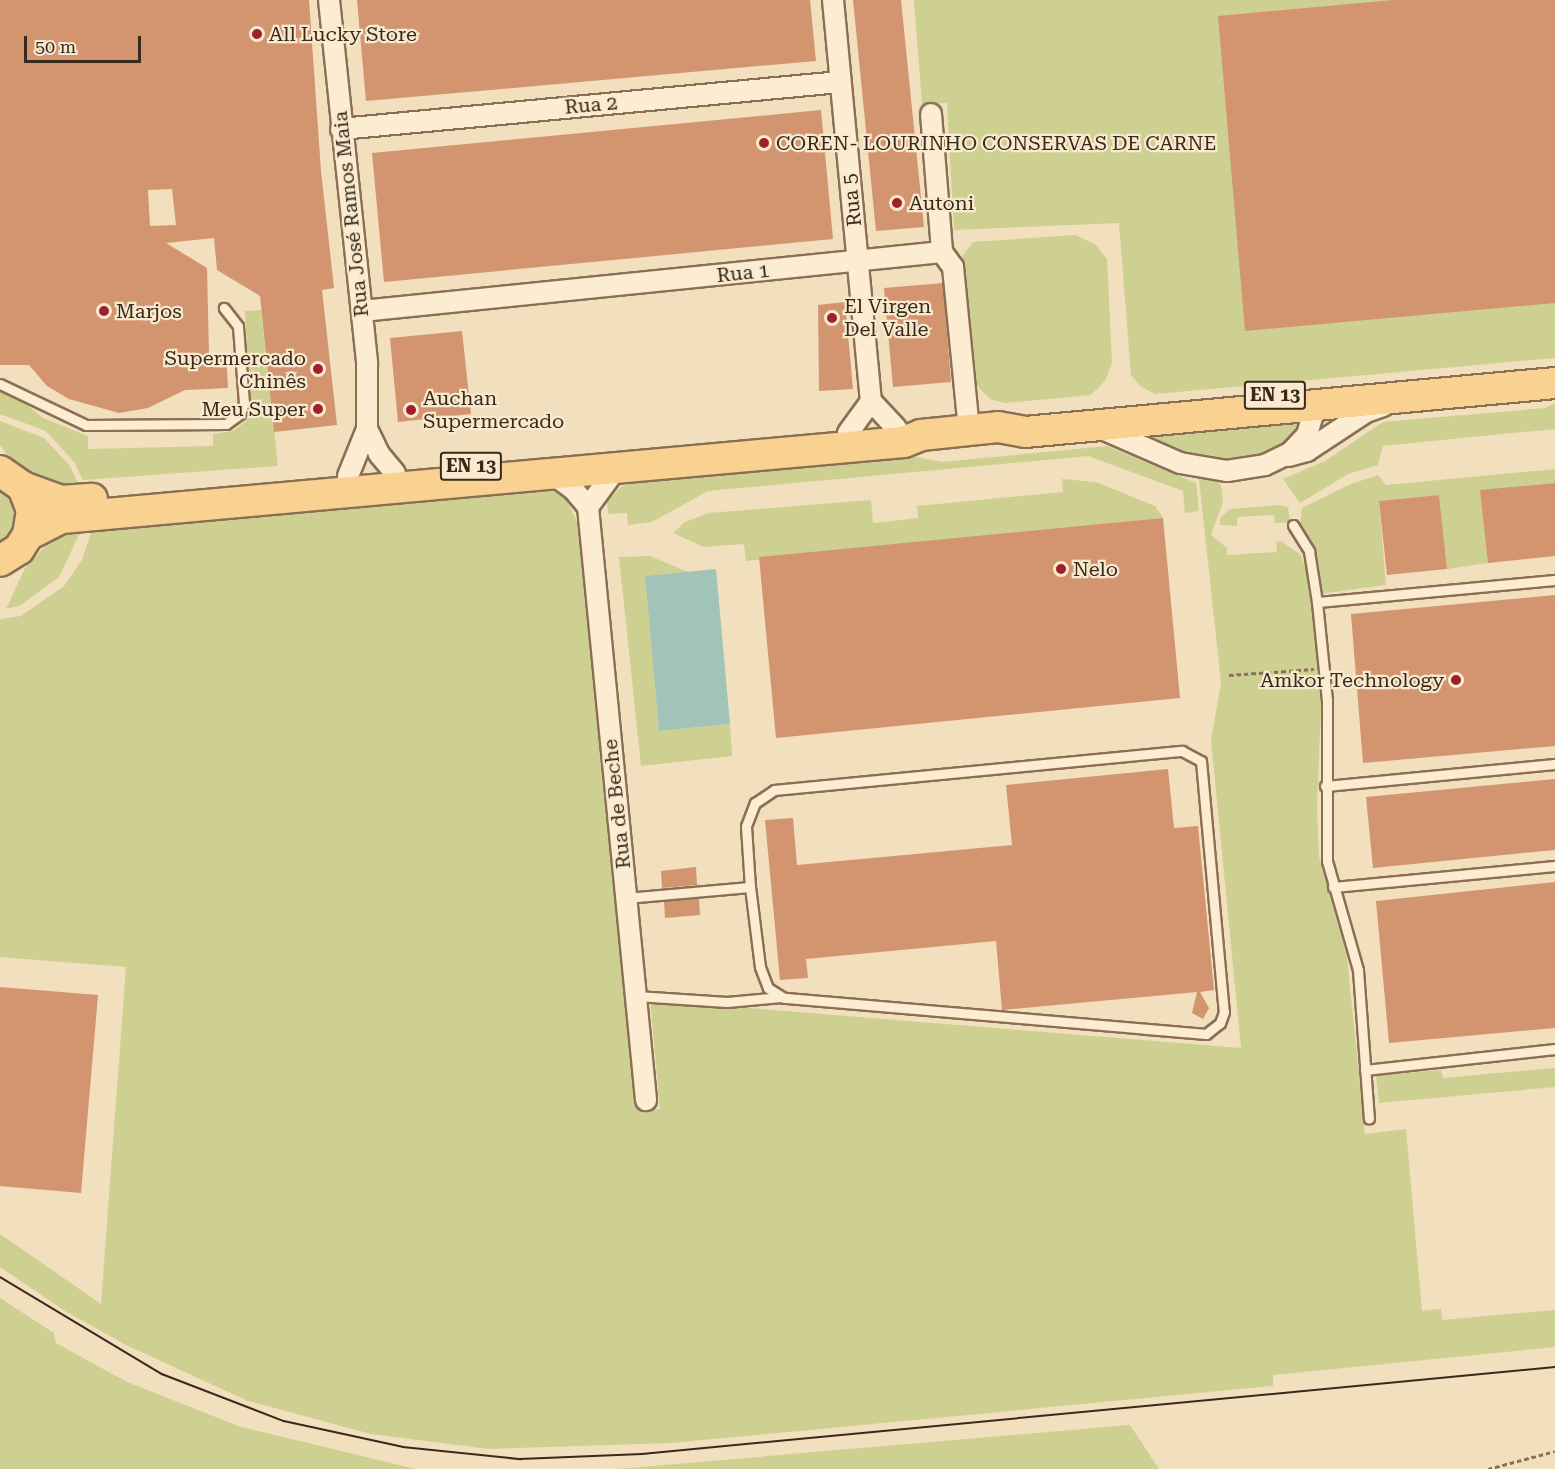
<!DOCTYPE html>
<html>
<head>
<meta charset="utf-8">
<style>
  body { margin:0 }
  #map { position:relative; width:1555px; height:1469px; overflow:hidden; background:#f1dfbe; font-family:"Roboto Serif",serif }
  div>[style] { position:absolute }
  .green>* { inset:0; background:#cdd091 }
  .water>* { inset:0; background:#a2c3b7 }
  .building>* { inset:0; background:#d39470 }
  .path>* { height:3px; margin-top:-1.5px; transform-origin:0; background:repeating-linear-gradient(90deg,#8b6f55 0 4.5px,transparent 0 7.5px) }
  .roads { filter:drop-shadow(2px 0 #8b6f55) drop-shadow(-2px 0 #8b6f55) drop-shadow(0 2px #8b6f55) drop-shadow(0 -2px #8b6f55) }
  .lane>* { height:9px; margin:-4.5px; padding:0 4.5px; transform-origin:4.5px; border-radius:4.5px; background:#fcedd2 }
  .street>* { height:20px; margin:-10px; padding:0 10px; transform-origin:10px; border-radius:10px; background:#fcedd2 }
  .primary>* { height:30px; margin:-15px; padding:0 15px; transform-origin:15px; border-radius:15px; background:#f9d292 }
  .tram>* { height:1.5px; margin:-0.75px; padding:0 0.75px; transform-origin:0.75px; border-radius:0.75px; background:#39281b }
  .dots>* { width:16px; height:16px; translate:-50% -50%; box-sizing:border-box; border:3px solid #f8eace; border-radius:50% }
  span { translate:-50% -50%; white-space:nowrap; text-align:center; line-height:1.15; -webkit-text-stroke:4.5px #f8eace; paint-order:stroke }
  .shield-label span { padding:2px 4px; background:#f8eace; border:2px solid; border-radius:4px; -webkit-text-stroke-width:0 }
  .shield-label { font-size:18px; color:#39281b; font-weight:700 }
  .poi-label { font-size:20px; color:#39281b }
  .left { translate:0 -50%; text-align:left }
  .right { translate:-100% -50%; text-align:right }
  .street-label { font-size:20px; color:#39281b }
  .scale { position:absolute; left:24px; top:36px; width:117px; height:27px; box-sizing:border-box; border:3px solid #39281b; border-top:0; padding-left:8px; font-size:18px; line-height:21px; white-space:nowrap; color:#39281b; -webkit-text-stroke:4px #f8eace; paint-order:stroke }
</style>
</head>
<body>
<div id="map">
  <div class="green">
    <div style="clip-path:polygon(914px 0,1555px 0,1555px 358px,1155px 394px,1140px 386px,1131px 375px,1119px 223px,954px 230px,947px 103px,922px 104px)"></div>
    <div style="clip-path:polygon(1075px 235px,1095px 244px,1107px 259px,1112px 363px,1105px 381px,1091px 395px,1005px 403px,990px 399px,970px 379px,959px 269px,963px 255px,973px 242px)"></div>
    <div style="clip-path:polygon(261px 310px,278px 466px,83px 480px,74px 462px,46px 431px,0 414px,0 392px,15px 395px,43px 418px,88px 436px,88px 449px,213px 446px,213px 434px,233px 431px,246px 421px,250px 407px,245px 311px)"></div>
    <div style="clip-path:polygon(1555px 403px,1555px 429px,1383px 446px,1378px 465px,1348px 474px,1300px 503px,1283px 479px,1325px 461px,1383px 422px,1545px 408px)"></div>
    <div style="clip-path:polygon(1302px 415px,1301px 430px,1281px 452px,1238px 463px,1164px 451px,1128px 427px)"></div>
    <div style="clip-path:polygon(0 421px,44px 438px,70px 466px,80px 488px,46px 482px,9px 457px,0 445px)"></div>
    <div style="clip-path:polygon(1107px 446px,1196px 483px,1199px 511px,1185px 513px,1183px 491px,1088px 456px,708px 491px,652px 522px,628px 525px,627px 513px,608px 514px,607px 502px,621px 487px,640px 480px,917px 457px,942px 462px)"></div>
    <div style="clip-path:polygon(1555px 469px,1555px 483px,1481px 491px,1488px 563px,1447px 569px,1439px 495px,1379px 501px,1386px 585px,1320px 594px,1312px 546px,1300px 526px,1302px 508px,1351px 484px,1378px 475px,1386px 485px)"></div>
    <div style="clip-path:polygon(1062px 479px,1096px 482px,1155px 506px,1163px 518px,746px 561px,744px 544px,704px 547px,673px 533px,685px 522px,709px 513px,871px 500px,873px 523px,918px 518px,917px 506px,1063px 492px)"></div>
    <div style="clip-path:polygon(1199px 479px,1218px 481px,1221px 486px,1223px 502px,1211px 535px,1227px 548px,1227px 555px,1277px 552px,1276px 542px,1281px 541px,1301px 555px,1308px 575px,1322px 684px,1317px 808px,1319px 856px,1347px 957px,1365px 1134px,1406px 1129px,1422px 1311px,1441px 1309px,1442px 1320px,1555px 1310px,1555px 1347px,1273px 1375px,1273px 1386px,671px 1443px,489px 1449px,371px 1434px,248px 1401px,128px 1346px,65px 1311px,0 1267px,0 1234px,101px 1304px,126px 967px,0 957px,0 619px,21px 616px,64px 586px,82px 560px,92px 530px,547px 489px,565px 496px,578px 524px,640px 1111px,660px 1109px,650px 1000px,1241px 1048px,1211px 740px,1221px 683px)"></div>
    <div style="clip-path:polygon(0 484px,15px 495px,19px 529px,0 548px)"></div>
    <div style="clip-path:polygon(1277px 505px,1288px 507px,1290px 522px,1275px 523px,1274px 515px,1237px 517px,1237px 526px,1220px 525px,1220px 518px,1230px 509px)"></div>
    <div style="clip-path:polygon(84px 524px,59px 577px,21px 605px,6px 609px,25px 568px,52px 539px)"></div>
    <div style="clip-path:polygon(650px 556px,688px 572px,645px 576px,659px 731px,730px 724px,732px 756px,641px 766px,619px 557px)"></div>
    <div style="clip-path:polygon(1555px 1068px,1555px 1087px,1379px 1103px,1376px 1076px,1441px 1070px,1443px 1078px)"></div>
    <div style="clip-path:polygon(0 1298px,54px 1333px,56px 1343px,127px 1382px,241px 1427px,416px 1469px,0 1469px)"></div>
    <div style="clip-path:polygon(1130px 1425px,1159px 1469px,617px 1469px)"></div>
  </div>
  <div class="water">
    <div style="clip-path:polygon(716px 569px,730px 724px,659px 731px,645px 576px)"></div>
  </div>
  <div class="building">
    <div style="clip-path:polygon(evenodd,0 0,309px 0,321px 171px,334px 288px,322px 290px,337px 425px,274px 432px,260px 296px,217px 270px,214px 238px,166px 243px,207px 268px,209px 354px,226px 353px,228px 388px,185px 390px,148px 408px,119px 413px,69px 399px,47px 386px,29px 365px,0 365px,0 0,172px 189px,176px 225px,150px 226px,148px 190px,172px 189px)"></div>
    <div style="clip-path:polygon(357px 0,810px 0,816px 61px,366px 101px)"></div>
    <div style="clip-path:polygon(853px 0,901px 0,924px 227px,876px 231px)"></div>
    <div style="clip-path:polygon(1393px 0,1555px 0,1555px 303px,1245px 331px,1218px 16px)"></div>
    <div style="clip-path:polygon(821px 110px,833px 239px,384px 282px,372px 153px)"></div>
    <div style="clip-path:polygon(943px 283px,951px 382px,893px 387px,884px 288px)"></div>
    <div style="clip-path:polygon(845px 302px,853px 389px,819px 391px,818px 305px)"></div>
    <div style="clip-path:polygon(462px 331px,471px 414px,398px 422px,390px 338px)"></div>
    <div style="clip-path:polygon(1555px 483px,1555px 556px,1488px 563px,1480px 490px)"></div>
    <div style="clip-path:polygon(1439px 495px,1447px 569px,1387px 575px,1379px 501px)"></div>
    <div style="clip-path:polygon(1163px 518px,1180px 698px,776px 738px,759px 557px)"></div>
    <div style="clip-path:polygon(1555px 595px,1555px 746px,1363px 763px,1351px 614px)"></div>
    <div style="clip-path:polygon(1168px 769px,1174px 828px,1198px 826px,1214px 990px,1200px 992px,1209px 1008px,1203px 1019px,1192px 1013px,1197px 992px,1002px 1010px,996px 941px,806px 959px,808px 978px,780px 980px,765px 820px,793px 818px,797px 865px,1012px 845px,1006px 785px)"></div>
    <div style="clip-path:polygon(1555px 779px,1555px 850px,1373px 868px,1366px 797px)"></div>
    <div style="clip-path:polygon(696px 867px,697px 885px,662px 888px,661px 871px)"></div>
    <div style="clip-path:polygon(1555px 882px,1555px 1028px,1389px 1043px,1376px 901px)"></div>
    <div style="clip-path:polygon(699px 898px,700px 915px,665px 918px,664px 901px)"></div>
    <div style="clip-path:polygon(0 987px,98px 995px,81px 1193px,0 1186px)"></div>
  </div>
  <div class="path">
    <div style="left:1229px;top:675px;width:85px;rotate:-4deg"></div>
    <div style="left:1488px;top:1469px;width:69px;rotate:-15deg"></div>
  </div>
  <div class="roads">
    <div class="lane">
      <div style="left:0;top:384px;width:95px;rotate:25.5deg"></div>
      <div style="left:86px;top:425px;width:140px;rotate:-0.4deg"></div>
      <div style="left:226px;top:424px;width:17px;rotate:-36deg"></div>
      <div style="left:240px;top:414px;width:12px;rotate:-70deg"></div>
      <div style="left:244px;top:403px;width:77px;rotate:-94.5deg"></div>
      <div style="left:238px;top:326px;width:23px;rotate:-128deg"></div>
      <div style="left:1293px;top:525px;width:31px;rotate:58deg"></div>
      <div style="left:1309px;top:551px;width:52px;rotate:81.1deg"></div>
      <div style="left:1317px;top:602px;width:99px;rotate:84.2deg"></div>
      <div style="left:1327px;top:700px;width:161px;rotate:90deg"></div>
      <div style="left:1327px;top:861px;width:113px;rotate:74.1deg"></div>
      <div style="left:1358px;top:970px;width:149px;rotate:85.8deg"></div>
      <div style="left:1317px;top:602px;width:239px;rotate:-5.3deg"></div>
      <div style="left:1325px;top:786px;width:231px;rotate:-5.5deg"></div>
      <div style="left:1333px;top:887px;width:223px;rotate:-5.4deg"></div>
      <div style="left:626px;top:898px;width:124px;rotate:-5.1deg"></div>
      <div style="left:750px;top:887px;width:61px;rotate:-93.8deg"></div>
      <div style="left:746px;top:826px;width:25px;rotate:-69deg"></div>
      <div style="left:755px;top:803px;width:23px;rotate:-34deg"></div>
      <div style="left:774px;top:790px;width:410px;rotate:-5.5deg"></div>
      <div style="left:1182px;top:751px;width:21px;rotate:28deg"></div>
      <div style="left:1201px;top:761px;width:252px;rotate:84.8deg"></div>
      <div style="left:1224px;top:1012px;width:12px;rotate:110deg"></div>
      <div style="left:1220px;top:1023px;width:18px;rotate:142deg"></div>
      <div style="left:1206px;top:1034px;width:424px;rotate:-175.1deg"></div>
      <div style="left:784px;top:998px;width:19px;rotate:-148deg"></div>
      <div style="left:768px;top:988px;width:22px;rotate:-111deg"></div>
      <div style="left:760px;top:967px;width:81px;rotate:-97.1deg"></div>
      <div style="left:636px;top:996px;width:91px;rotate:3.8deg"></div>
      <div style="left:727px;top:1002px;width:54px;rotate:-5.3deg"></div>
      <div style="left:1365px;top:1070px;width:191px;rotate:-6.3deg"></div>
    </div>
    <div class="street">
      <div style="left:329px;top:0;width:366px;rotate:84deg"></div>
      <div style="left:367px;top:364px;width:65px;rotate:90deg"></div>
      <div style="left:367px;top:429px;width:51px;rotate:112deg"></div>
      <div style="left:833px;top:0;width:403px;rotate:84.6deg"></div>
      <div style="left:871px;top:401px;width:37px;rotate:47deg"></div>
      <div style="left:931px;top:114px;width:138px;rotate:85.4deg"></div>
      <div style="left:341px;top:129px;width:501px;rotate:-5.38deg"></div>
      <div style="left:362px;top:311px;width:583px;rotate:-5.81deg"></div>
      <div style="left:942px;top:252px;width:19px;rotate:54deg"></div>
      <div style="left:953px;top:267px;width:164px;rotate:84.4deg"></div>
      <div style="left:1100px;top:428px;width:87px;rotate:23.6deg"></div>
      <div style="left:1180px;top:463px;width:48px;rotate:9.7deg"></div>
      <div style="left:1227px;top:471px;width:38px;rotate:-9deg"></div>
      <div style="left:1265px;top:465px;width:28px;rotate:-26deg"></div>
      <div style="left:1290px;top:453px;width:25px;rotate:-47deg"></div>
      <div style="left:1307px;top:435px;width:19px;rotate:-74deg"></div>
      <div style="left:1312px;top:417px;width:21px;rotate:-139deg"></div>
      <div style="left:367px;top:429px;width:28px;rotate:64deg"></div>
      <div style="left:379px;top:454px;width:25px;rotate:50deg"></div>
      <div style="left:848px;top:433px;width:39px;rotate:-54deg"></div>
      <div style="left:1289px;top:456px;width:19px;rotate:-16deg"></div>
      <div style="left:1307px;top:451px;width:71px;rotate:-33.5deg"></div>
      <div style="left:1366px;top:412px;width:18px;rotate:-19deg"></div>
      <div style="left:552px;top:474px;width:26px;rotate:36deg"></div>
      <div style="left:573px;top:489px;width:23px;rotate:50deg"></div>
      <div style="left:588px;top:507px;width:596px;rotate:84.41deg"></div>
      <div style="left:588px;top:507px;width:47px;rotate:-53.6deg"></div>
    </div>
    <div class="primary">
      <div style="left:0;top:471px;width:28px;rotate:35deg"></div>
      <div style="left:23px;top:487px;width:25px;rotate:69deg"></div>
      <div style="left:32px;top:510px;width:25px;rotate:99deg"></div>
      <div style="left:28px;top:535px;width:17px;rotate:123deg"></div>
      <div style="left:19px;top:549px;width:22px;rotate:148deg"></div>
      <div style="left:23px;top:487px;width:40px;rotate:20.2deg"></div>
      <div style="left:61px;top:501px;width:31px;rotate:-4deg"></div>
      <div style="left:28px;top:535px;width:38px;rotate:-27deg"></div>
      <div style="left:62px;top:518px;width:845px;rotate:-5.16deg"></div>
      <div style="left:904px;top:442px;width:18px;rotate:-22deg"></div>
      <div style="left:921px;top:435px;width:77px;rotate:-5.9deg"></div>
      <div style="left:998px;top:427px;width:27px;rotate:10deg"></div>
      <div style="left:1025px;top:432px;width:532px;rotate:-5.28deg"></div>
    </div>
  </div>
  <div class="tram">
    <div style="left:0;top:1277px;width:189px;rotate:30.9deg"></div>
    <div style="left:162px;top:1374px;width:131px;rotate:21.1deg"></div>
    <div style="left:284px;top:1421px;width:122px;rotate:12.3deg"></div>
    <div style="left:403px;top:1447px;width:118px;rotate:5.9deg"></div>
    <div style="left:520px;top:1459px;width:122px;rotate:-2.3deg"></div>
    <div style="left:642px;top:1454px;width:917px;rotate:-5.44deg"></div>
  </div>
  <div class="dots">
    <div style="left:257px;top:34px;background:#9f2028"></div>
    <div style="left:764px;top:143px;background:#9f2028"></div>
    <div style="left:897px;top:203px;background:#9f2028"></div>
    <div style="left:104px;top:311px;background:#9f2028"></div>
    <div style="left:832px;top:318px;background:#9f2028"></div>
    <div style="left:318px;top:369px;background:#9f2028"></div>
    <div style="left:318px;top:409px;background:#9f2028"></div>
    <div style="left:411px;top:410px;background:#9f2028"></div>
    <div style="left:1061px;top:569px;background:#9f2028"></div>
    <div style="left:1456px;top:680px;background:#9f2028"></div>
  </div>
  <div class="shield-label">
    <span style="left:1275px;top:395px">EN 13</span>
    <span style="left:471px;top:466px">EN 13</span>
  </div>
  <div class="poi-label">
    <span class="left" style="left:269px;top:34px">All Lucky Store</span>
    <span class="left" style="left:776px;top:143px">COREN- LOURINHO CONSERVAS DE CARNE</span>
    <span class="left" style="left:909px;top:203px">Autoni</span>
    <span class="left" style="left:844px;top:318px">El Virgen<br>Del Valle</span>
    <span class="left" style="left:116px;top:311px">Marjos</span>
    <span class="right" style="left:306px;top:370px">Supermercado<br>Chinês</span>
    <span class="left" style="left:423px;top:410px">Auchan<br>Supermercado</span>
    <span class="right" style="left:306px;top:409px">Meu Super</span>
    <span class="left" style="left:1073px;top:569px">Nelo</span>
    <span class="right" style="left:1444px;top:680px">Amkor Technology</span>
  </div>
  <div class="street-label">
    <span style="left:591px;top:105px;rotate:-5deg">Rua 2</span>
    <span style="left:852px;top:200px;rotate:-96deg">Rua 5</span>
    <span style="left:351px;top:214px;rotate:-96deg">Rua José Ramos Maia</span>
    <span style="left:743px;top:273px;rotate:-6deg">Rua 1</span>
    <span style="left:617px;top:804px;rotate:-96deg">Rua de Beche</span>
  </div>
  <div class="scale">50 m</div>
</div>
</body>
</html>
